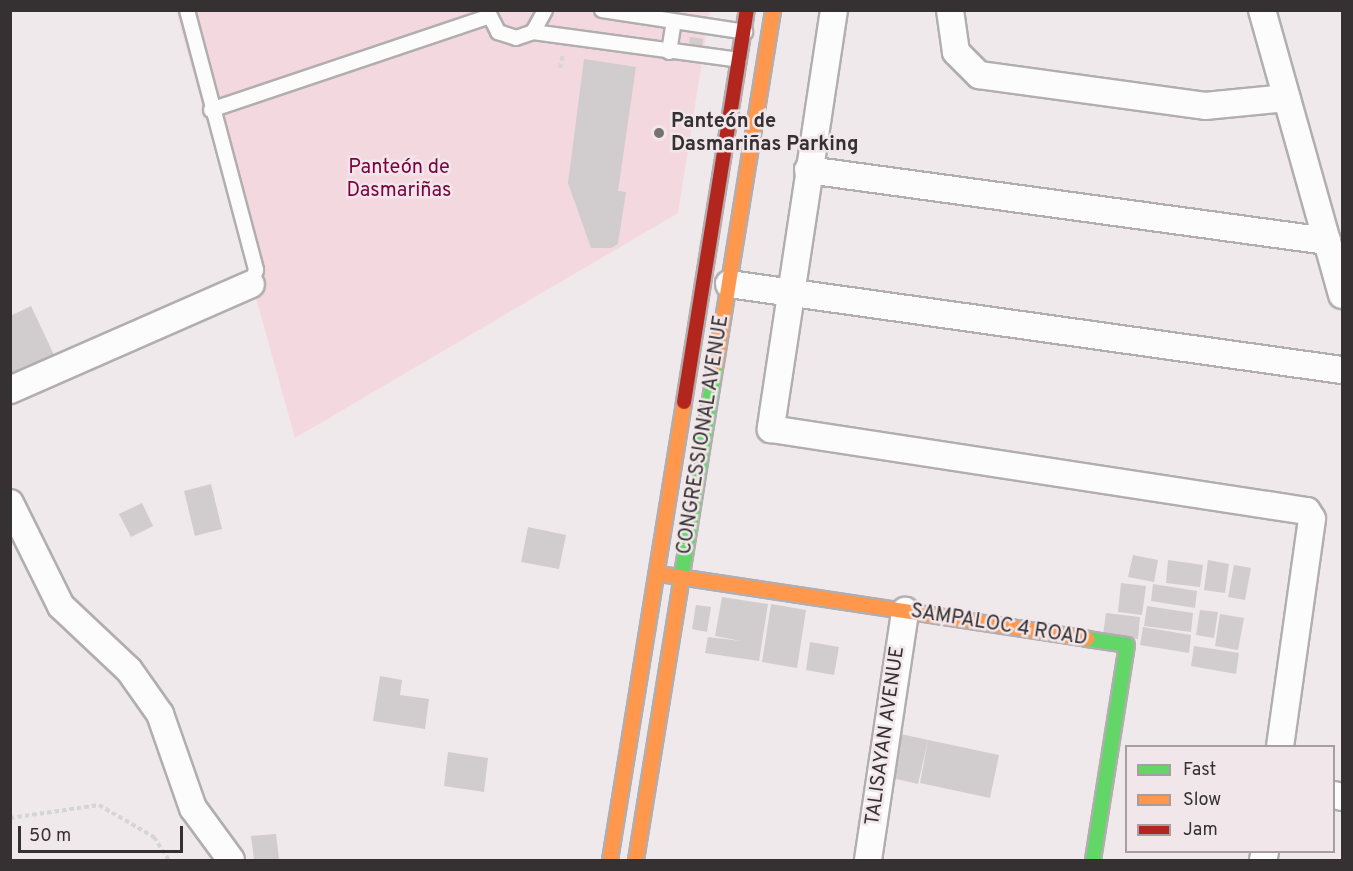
<!DOCTYPE html>
<html>
<head>
<meta charset="utf-8">
<style>
  body { margin:0 }
  #map { position:relative; width:1353px; height:871px; overflow:hidden; background:#efe9eb; font-family:Overpass,sans-serif }
  div>[style] { position:absolute }
  .green>* { inset:0; background:#f4d8e0 }
  .building>* { inset:0; background:#d1cccd }
  .path>* { height:4px; margin-top:-2px; transform-origin:0; background:repeating-linear-gradient(90deg,#d6d5d6 0 4.5px,transparent 0 7.5px) }
  .roads { filter:drop-shadow(2px 0 #b2aeaf) drop-shadow(-2px 0 #b2aeaf) drop-shadow(0 2px #b2aeaf) drop-shadow(0 -2px #b2aeaf) }
  .lane>* { height:14px; margin:-7px; padding:0 7px; transform-origin:7px; border-radius:7px; background:#fdfcfc }
  .street>* { height:26px; margin:-13px; padding:0 13px; transform-origin:13px; border-radius:13px; background:#fdfcfc }
  .fast>* { height:14px; margin:-7px; padding:0 7px; transform-origin:7px; border-radius:7px; background:#63d668 }
  .slow>* { height:14px; margin:-7px; padding:0 7px; transform-origin:7px; border-radius:7px; background:#ff974d }
  .jam>* { height:14px; margin:-7px; padding:0 7px; transform-origin:7px; border-radius:7px; background:#b3261e }
  .dots>* { width:16px; height:16px; translate:-50% -50%; box-sizing:border-box; border:3px solid #f1e7ea; border-radius:50% }
  span { translate:-50% -50%; white-space:nowrap; text-align:center; line-height:1.15; -webkit-text-stroke:5px #f1e7ea; paint-order:stroke }
  .poi-label { font-size:20px; color:#353132; font-weight:700 }
  .left { translate:0 -50%; text-align:left }
  .park-label { font-size:20px; color:#7c0040 }
  .street-label { font-size:20px; color:#353132 }
  .frame { position:absolute; inset:0; border:12px solid #353132; pointer-events:none }
  .legend { position:absolute; left:1125px; top:745px; width:210px; height:108px; box-sizing:border-box; background:#f1e7ea; border:2px solid #a69ea0; margin:0; padding:8px 10px; list-style:none; font-size:18px; color:#353132 }
  .legend li { display:flex; align-items:center; gap:12px; height:30px }
  .legend b { width:30px; border:2px solid #a69ea0 }
  .scale { position:absolute; left:18px; top:826px; width:165px; height:27px; box-sizing:border-box; border:3px solid #353132; border-top:0; padding-left:8px; font-size:18px; line-height:21px; white-space:nowrap; color:#353132; -webkit-text-stroke:4px #f1e7ea; paint-order:stroke }
</style>
</head>
<body>
<div id="map">
  <div class="green">
    <div style="clip-path:polygon(176px 11px,710px 11px,678px 213px,295px 438px)"></div>
  </div>
  <div class="building">
    <div style="clip-path:polygon(690px 37px,703px 39px,702px 48px,689px 46px)"></div>
    <div style="clip-path:polygon(584px 59px,636px 67px,618px 191px,626px 192px,618px 244px,611px 248px,591px 248px,568px 183px)"></div>
    <div style="clip-path:polygon(31px 306px,56px 359px,12px 379px,10px 316px)"></div>
    <div style="clip-path:polygon(211px 484px,222px 529px,195px 536px,184px 491px)"></div>
    <div style="clip-path:polygon(142px 503px,153px 526px,131px 537px,119px 514px)"></div>
    <div style="clip-path:polygon(528px 527px,566px 535px,559px 569px,521px 562px)"></div>
    <div style="clip-path:polygon(1133px 555px,1158px 560px,1154px 582px,1128px 577px)"></div>
    <div style="clip-path:polygon(1168px 560px,1203px 565px,1200px 587px,1166px 583px)"></div>
    <div style="clip-path:polygon(1208px 560px,1229px 564px,1225px 593px,1204px 590px)"></div>
    <div style="clip-path:polygon(1234px 565px,1251px 568px,1245px 600px,1228px 597px)"></div>
    <div style="clip-path:polygon(1121px 583px,1146px 586px,1142px 615px,1118px 612px)"></div>
    <div style="clip-path:polygon(1153px 584px,1197px 591px,1195px 608px,1151px 601px)"></div>
    <div style="clip-path:polygon(722px 597px,768px 604px,759px 661px,705px 653px,708px 637px,741px 641px,715px 636px)"></div>
    <div style="clip-path:polygon(771px 604px,806px 610px,797px 668px,762px 662px)"></div>
    <div style="clip-path:polygon(696px 605px,711px 607px,707px 632px,692px 629px)"></div>
    <div style="clip-path:polygon(1147px 606px,1193px 613px,1191px 632px,1144px 626px)"></div>
    <div style="clip-path:polygon(1200px 610px,1218px 612px,1214px 638px,1196px 635px)"></div>
    <div style="clip-path:polygon(1106px 613px,1140px 617px,1138px 639px,1103px 635px)"></div>
    <div style="clip-path:polygon(1220px 614px,1244px 618px,1238px 650px,1215px 646px)"></div>
    <div style="clip-path:polygon(1143px 627px,1191px 635px,1189px 653px,1140px 645px)"></div>
    <div style="clip-path:polygon(810px 642px,839px 647px,834px 675px,806px 670px)"></div>
    <div style="clip-path:polygon(1194px 646px,1239px 653px,1236px 674px,1191px 666px)"></div>
    <div style="clip-path:polygon(380px 676px,402px 680px,400px 695px,429px 699px,425px 729px,373px 721px)"></div>
    <div style="clip-path:polygon(901px 734px,928px 740px,918px 784px,892px 778px)"></div>
    <div style="clip-path:polygon(928px 740px,999px 755px,990px 798px,920px 783px)"></div>
    <div style="clip-path:polygon(448px 752px,488px 758px,484px 792px,444px 786px)"></div>
    <div style="clip-path:polygon(276px 834px,279px 859px,254px 860px,251px 836px)"></div>
  </div>
  <div class="path">
    <div style="left:560px;top:68px;width:14px;rotate:-78deg"></div>
    <div style="left:10px;top:818px;width:90px;rotate:-8.3deg"></div>
    <div style="left:99px;top:805px;width:64px;rotate:30.2deg"></div>
    <div style="left:154px;top:837px;width:27px;rotate:57deg"></div>
  </div>
  <div class="roads">
    <div class="lane">
      <div style="left:187px;top:10px;width:269px;rotate:75.1deg"></div>
      <div style="left:256px;top:270px;width:15px;rotate:110deg"></div>
      <div style="left:487px;top:10px;width:25px;rotate:63deg"></div>
      <div style="left:498px;top:32px;width:19px;rotate:18deg"></div>
      <div style="left:516px;top:38px;width:18px;rotate:-19deg"></div>
      <div style="left:533px;top:32px;width:25px;rotate:-61deg"></div>
      <div style="left:602px;top:10px;width:145px;rotate:8.7deg"></div>
      <div style="left:533px;top:32px;width:208px;rotate:7.7deg"></div>
      <div style="left:669px;top:52px;width:30px;rotate:-81deg"></div>
      <div style="left:211px;top:110px;width:292px;rotate:-18.6deg"></div>
    </div>
    <div class="street">
      <div style="left:834px;top:10px;width:424px;rotate:98.6deg"></div>
      <div style="left:771px;top:429px;width:542px;rotate:8.7deg"></div>
      <div style="left:1307px;top:511px;width:9px;rotate:58deg"></div>
      <div style="left:1312px;top:519px;width:229px;rotate:98deg"></div>
      <div style="left:950px;top:10px;width:42px;rotate:81.9deg"></div>
      <div style="left:956px;top:52px;width:33px;rotate:45deg"></div>
      <div style="left:979px;top:75px;width:228px;rotate:7.8deg"></div>
      <div style="left:1205px;top:106px;width:82px;rotate:-5.6deg"></div>
      <div style="left:1262px;top:10px;width:296px;rotate:74.3deg"></div>
      <div style="left:808px;top:170px;width:524px;rotate:7.79deg"></div>
      <div style="left:729px;top:284px;width:619px;rotate:7.99deg"></div>
      <div style="left:10px;top:390px;width:263px;rotate:-23.7deg"></div>
      <div style="left:10px;top:503px;width:115px;rotate:63.7deg"></div>
      <div style="left:61px;top:606px;width:93px;rotate:43.3deg"></div>
      <div style="left:129px;top:670px;width:54px;rotate:54.8deg"></div>
      <div style="left:160px;top:714px;width:100px;rotate:70.7deg"></div>
      <div style="left:193px;top:808px;width:64px;rotate:53.8deg"></div>
      <div style="left:1334px;top:795px;width:8px;rotate:14deg"></div>
      <div style="left:868px;top:860px;width:252px;rotate:-81.5deg"></div>
      <div style="left:1263px;top:860px;width:8px;rotate:-76deg"></div>
    </div>
    <div class="fast">
      <div style="left:680px;top:587px;width:227px;rotate:-80.9deg"></div>
      <div style="left:1087px;top:639px;width:40px;rotate:8.5deg"></div>
      <div style="left:1127px;top:645px;width:218px;rotate:99deg"></div>
    </div>
    <div class="slow">
      <div style="left:716px;top:363px;width:358px;rotate:-80.8deg"></div>
      <div style="left:659px;top:574px;width:433px;rotate:8.6deg"></div>
      <div style="left:610px;top:860px;width:464px;rotate:-80.8deg"></div>
      <div style="left:636px;top:860px;width:277px;rotate:-80.8deg"></div>
    </div>
    <div class="jam">
      <div style="left:684px;top:402px;width:397px;rotate:-80.9deg"></div>
    </div>
  </div>
  <div class="dots">
    <div style="left:659px;top:133px;background:#767173"></div>
  </div>
  <div class="poi-label">
    <span class="left" style="left:671px;top:134px">Panteón de<br>Dasmariñas Parking</span>
  </div>
  <div class="park-label">
    <span style="left:399px;top:180px">Panteón de<br>Dasmariñas</span>
  </div>
  <div class="street-label">
    <span style="left:704px;top:435px;rotate:-81deg">CONGRESSIONAL AVENUE</span>
    <span style="left:999px;top:626px;rotate:9deg">SAMPALOC 4 ROAD</span>
    <span style="left:886px;top:736px;rotate:-82deg">TALISAYAN AVENUE</span>
  </div>
  <div class="frame"></div>
  <ul class="legend">
  <li><b style="height:8px;background:#63d668"></b>Fast</li>
  <li><b style="height:8px;background:#ff974d"></b>Slow</li>
  <li><b style="height:8px;background:#b3261e"></b>Jam</li>
  </ul>
  <div class="scale">50 m</div>
</div>
</body>
</html>
